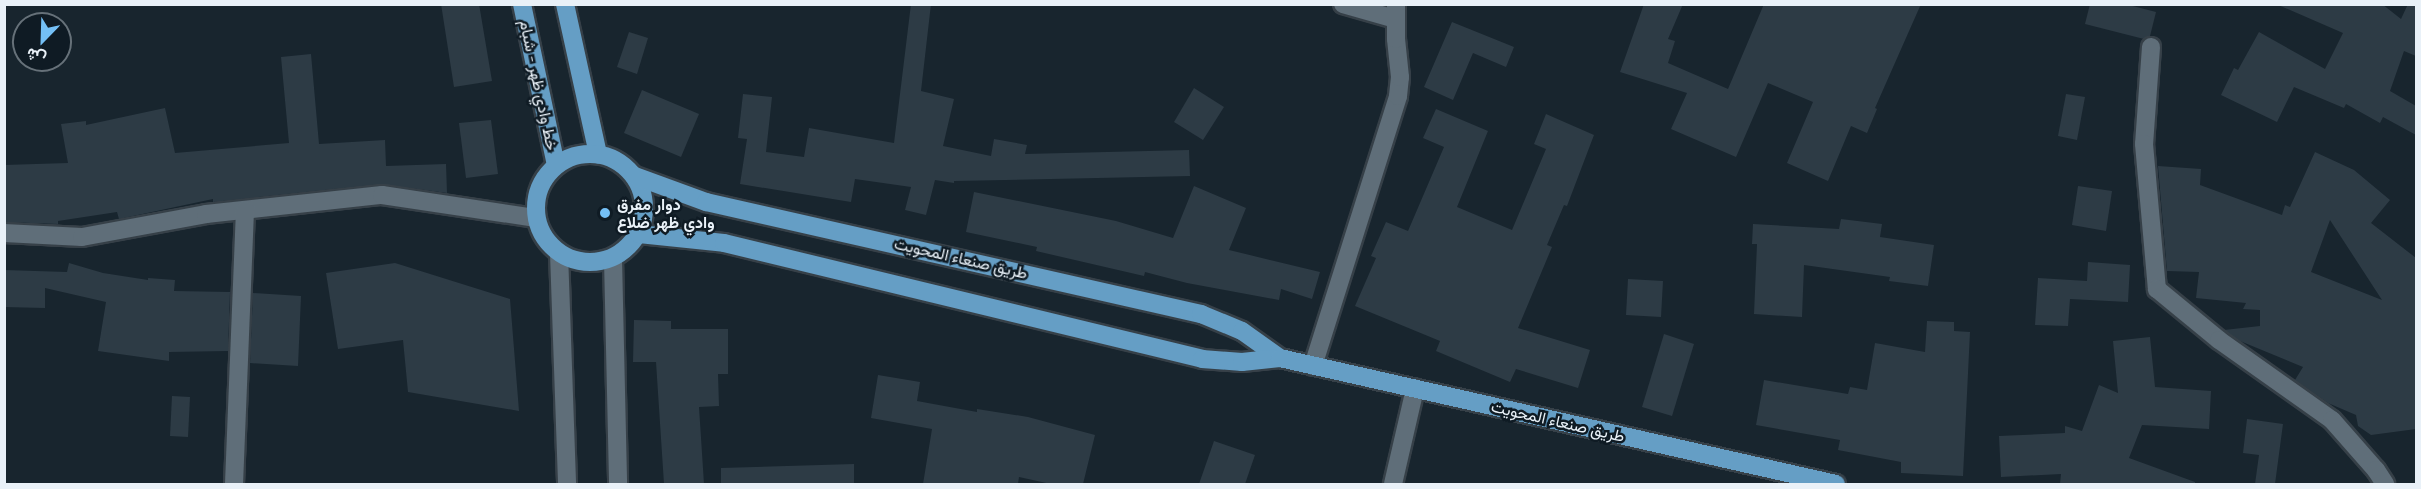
<!DOCTYPE html>
<html>
<head>
<meta charset="utf-8">
<style>
  body { margin:0 }
  #map { position:relative; width:2421px; height:489px; overflow:hidden; background:#18252e; font-family:Mulish,Vazirmatn,sans-serif }
  div>[style] { position:absolute }
  .building>* { inset:0; background:#2d3b45 }
  .roads { filter:drop-shadow(2px 0 #364048) drop-shadow(-2px 0 #364048) drop-shadow(0 2px #364048) drop-shadow(0 -2px #364048) }
  .minor>* { height:18px; margin:-9px; padding:0 9px; transform-origin:9px; border-radius:9px; background:#5f6e79 }
  .major>* { height:18px; margin:-9px; padding:0 9px; transform-origin:9px; border-radius:9px; background:#659ec5 }
  .major>.ring { margin:-9px; padding:0; box-sizing:content-box; background:none; border:18px solid #659ec5; border-radius:50% }
  .dots>* { width:16px; height:16px; translate:-50% -50%; box-sizing:border-box; border:3px solid #0f1b24; border-radius:50% }
  span { translate:-50% -50%; white-space:nowrap; text-align:center; line-height:1.15; -webkit-text-stroke:5px #0f1b24; paint-order:stroke }
  .street-label { font-size:16px; color:#e9f1f8 }
  .poi-label { font-size:16px; color:#e9f1f8; font-weight:700 }
  .left { translate:0 -50%; text-align:left }
  .frame { position:absolute; inset:0; border:6px solid #e9f1f8; pointer-events:none }
  .north { position:absolute; left:12px; top:12px; width:60px; height:60px; box-sizing:border-box; background:#0f1b24; border:2px solid #667179; border-radius:50%; rotate:203deg; font-size:16px; font-weight:700; line-height:24px; text-align:center; color:#e9f1f8 }
  .north::after { content:''; display:block; margin:auto; width:21px; height:27px; background:#74c0f6; clip-path:polygon(50% 0,100% 100%,50% 72%,0 100%) }
</style>
</head>
<body>
<div id="map">
  <div class="building">
    <div style="clip-path:polygon(441px 4px,479px 4px,492px 81px,454px 87px)"></div>
    <div style="clip-path:polygon(911px 4px,931px 4px,921px 91px,954px 99px,943px 146px,991px 156px,994px 139px,1027px 145px,1025px 154px,1189px 150px,1190px 176px,954px 181px,954px 183px,935px 180px,926px 215px,905px 210px,911px 187px,855px 179px,851px 202px,740px 184px,747px 139px,738px 138px,743px 94px,772px 97px,766px 152px,804px 157px,809px 128px,894px 143px)"></div>
    <div style="clip-path:polygon(1644px 4px,1683px 4px,1668px 39px,1675px 41px,1668px 63px,1728px 89px,1764px 4px,1921px 4px,1875px 108px,1877px 109px,1867px 133px,1851px 126px,1828px 181px,1787px 163px,1813px 102px,1768px 83px,1736px 157px,1671px 129px,1687px 93px,1620px 72px)"></div>
    <div style="clip-path:polygon(2090px 4px,2125px 4px,2156px 12px,2150px 36px,2144px 39px,2085px 24px)"></div>
    <div style="clip-path:polygon(2276px 4px,2382px 4px,2401px 19px,2408px 4px,2416px 4px,2416px 56px,2404px 51px,2390px 91px,2416px 106px,2416px 135px,2383px 117px,2380px 123px,2346px 104px,2344px 108px,2294px 87px,2277px 122px,2221px 95px,2234px 68px,2238px 70px,2259px 32px,2325px 69px,2343px 33px)"></div>
    <div style="clip-path:polygon(1452px 22px,1514px 47px,1506px 67px,1473px 53px,1453px 100px,1424px 87px)"></div>
    <div style="clip-path:polygon(629px 32px,648px 38px,637px 74px,617px 67px)"></div>
    <div style="clip-path:polygon(311px 54px,319px 144px,385px 140px,386px 166px,446px 164px,447px 193px,381px 184px,213px 202px,213px 199px,119px 219px,117px 212px,58px 221px,58px 224px,4px 222px,4px 165px,68px 163px,61px 124px,86px 121px,86px 125px,165px 108px,175px 153px,289px 143px,281px 57px)"></div>
    <div style="clip-path:polygon(1194px 88px,1224px 107px,1203px 140px,1174px 122px)"></div>
    <div style="clip-path:polygon(642px 90px,699px 114px,681px 157px,624px 133px)"></div>
    <div style="clip-path:polygon(2066px 94px,2085px 97px,2077px 140px,2058px 136px)"></div>
    <div style="clip-path:polygon(1436px 109px,1488px 131px,1457px 207px,1512px 230px,1546px 149px,1534px 144px,1546px 114px,1594px 135px,1567px 206px,1564px 205px,1547px 245px,1552px 247px,1518px 328px,1590px 350px,1578px 388px,1516px 369px,1510px 382px,1436px 351px,1440px 341px,1355px 306px,1376px 258px,1371px 256px,1386px 222px,1408px 231px,1444px 147px,1423px 138px)"></div>
    <div style="clip-path:polygon(491px 120px,498px 174px,466px 178px,459px 123px)"></div>
    <div style="clip-path:polygon(evenodd,2315px 152px,2354px 170px,2390px 200px,2371px 223px,2416px 258px,2416px 429px,2371px 435px,2358px 426px,2356px 415px,2328px 403px,2295px 380px,2303px 367px,2240px 341px,2224px 330px,2260px 326px,2260px 310px,2243px 309px,2246px 303px,2196px 298px,2199px 272px,2167px 271px,2158px 166px,2201px 169px,2200px 185px,2282px 215px,2285px 205px,2290px 207px,2315px 152px,2330px 220px,2382px 300px,2311px 272px,2330px 220px)"></div>
    <div style="clip-path:polygon(1194px 186px,1246px 208px,1229px 250px,1320px 272px,1312px 299px,1281px 289px,1279px 300px,1187px 283px,1145px 272px,1144px 276px,1036px 251px,1037px 247px,966px 232px,974px 192px,1116px 221px,1173px 238px)"></div>
    <div style="clip-path:polygon(2078px 186px,2112px 191px,2106px 231px,2072px 225px)"></div>
    <div style="clip-path:polygon(1841px 219px,1882px 224px,1880px 237px,1934px 245px,1928px 286px,1889px 281px,1890px 277px,1804px 265px,1802px 317px,1754px 314px,1757px 244px,1752px 244px,1753px 224px,1839px 229px)"></div>
    <div style="clip-path:polygon(2088px 262px,2130px 265px,2128px 302px,2070px 299px,2068px 326px,2035px 325px,2038px 278px,2087px 281px)"></div>
    <div style="clip-path:polygon(69px 263px,103px 273px,148px 280px,148px 278px,175px 280px,174px 291px,230px 292px,228px 351px,169px 352px,169px 361px,98px 351px,106px 302px,45px 288px,45px 308px,4px 307px,4px 270px,67px 272px)"></div>
    <div style="clip-path:polygon(395px 263px,510px 299px,519px 411px,408px 392px,403px 340px,338px 349px,326px 273px)"></div>
    <div style="clip-path:polygon(1628px 279px,1663px 281px,1661px 317px,1626px 315px)"></div>
    <div style="clip-path:polygon(253px 293px,301px 296px,298px 366px,250px 363px)"></div>
    <div style="clip-path:polygon(634px 320px,671px 321px,671px 329px,728px 329px,728px 374px,718px 374px,719px 406px,699px 407px,704px 484px,664px 484px,656px 362px,633px 362px)"></div>
    <div style="clip-path:polygon(1927px 321px,1954px 322px,1954px 331px,1970px 332px,1963px 476px,1901px 473px,1901px 462px,1838px 450px,1840px 440px,1756px 425px,1764px 380px,1848px 394px,1850px 387px,1867px 390px,1875px 343px,1925px 352px)"></div>
    <div style="clip-path:polygon(1664px 334px,1694px 344px,1672px 416px,1642px 407px)"></div>
    <div style="clip-path:polygon(2150px 337px,2155px 387px,2211px 391px,2209px 429px,2142px 425px,2129px 458px,2195px 482px,2195px 484px,2060px 484px,2061px 474px,2001px 477px,1999px 436px,2065px 433px,2065px 426px,2082px 431px,2099px 385px,2118px 393px,2113px 341px)"></div>
    <div style="clip-path:polygon(878px 375px,920px 382px,917px 401px,977px 412px,977px 409px,1028px 417px,1095px 435px,1083px 484px,1051px 484px,1019px 477px,1018px 484px,923px 484px,932px 429px,871px 418px)"></div>
    <div style="clip-path:polygon(172px 396px,190px 397px,188px 437px,170px 436px)"></div>
    <div style="clip-path:polygon(2247px 419px,2283px 424px,2275px 484px,2255px 484px,2259px 455px,2243px 453px)"></div>
    <div style="clip-path:polygon(1214px 441px,1255px 455px,1245px 484px,1199px 484px)"></div>
    <div style="clip-path:polygon(854px 464px,854px 484px,721px 484px,721px 468px)"></div>
  </div>
  <div class="roads">
    <div class="minor">
      <div style="left:1343px;top:4px;width:54px;rotate:16.1deg"></div>
      <div style="left:2151px;top:47px;width:97px;rotate:94.1deg"></div>
      <div style="left:2144px;top:144px;width:146px;rotate:84.9deg"></div>
      <div style="left:2157px;top:289px;width:80px;rotate:39.4deg"></div>
      <div style="left:2219px;top:340px;width:138px;rotate:35.3deg"></div>
      <div style="left:2332px;top:420px;width:67px;rotate:48.7deg"></div>
      <div style="left:2376px;top:470px;width:17px;rotate:57deg"></div>
      <div style="left:4px;top:233px;width:78px;rotate:2.9deg"></div>
      <div style="left:82px;top:237px;width:126px;rotate:-10.5deg"></div>
      <div style="left:206px;top:214px;width:177px;rotate:-6.2deg"></div>
      <div style="left:382px;top:195px;width:156px;rotate:8.5deg"></div>
      <div style="left:559px;top:253px;width:231px;rotate:88deg"></div>
      <div style="left:613px;top:259px;width:225px;rotate:88.7deg"></div>
      <div style="left:1313px;top:366px;width:283px;rotate:-72.5deg"></div>
      <div style="left:1398px;top:96px;width:19px;rotate:-84deg"></div>
      <div style="left:1400px;top:77px;width:38px;rotate:-96deg"></div>
      <div style="left:1396px;top:39px;width:35px;rotate:-90deg"></div>
      <div style="left:234px;top:484px;width:274px;rotate:-87.7deg"></div>
      <div style="left:1393px;top:484px;width:98px;rotate:-77deg"></div>
    </div>
    <div class="major">
      <div style="left:522px;top:4px;width:165px;rotate:78.1deg"></div>
      <div style="left:565px;top:4px;width:154px;rotate:77.6deg"></div>
      <div class="ring" style="left:536px;top:154px;width:90px;height:90px"></div>
      <div style="left:635px;top:176px;width:76px;rotate:20.1deg"></div>
      <div style="left:706px;top:202px;width:508px;rotate:12.75deg"></div>
      <div style="left:1201px;top:314px;width:44px;rotate:22.5deg"></div>
      <div style="left:1242px;top:331px;width:47px;rotate:35.4deg"></div>
      <div style="left:639px;top:234px;width:85px;rotate:6deg"></div>
      <div style="left:724px;top:243px;width:492px;rotate:13.6deg"></div>
      <div style="left:1202px;top:359px;width:40px;rotate:4.3deg"></div>
      <div style="left:1242px;top:362px;width:38px;rotate:-6deg"></div>
      <div style="left:1280px;top:358px;width:570px;rotate:12.77deg"></div>
    </div>
  </div>
  <div class="dots">
    <div style="left:605px;top:213px;background:#74c0f6"></div>
  </div>
  <div class="street-label">
    <span style="left:539px;top:85px;rotate:78deg">خط وادي ظهر - شبام</span>
    <span style="left:961px;top:258px;rotate:13deg">طريق صنعاء المحويت</span>
    <span style="left:1558px;top:421px;rotate:13deg">طريق صنعاء المحويت</span>
  </div>
  <div class="poi-label">
    <span class="left" style="left:617px;top:213px">دوار مفرق<br>وادي ظهر ضلاع</span>
  </div>
  <div class="frame"></div>
  <div class="north">ش</div>
</div>
</body>
</html>
